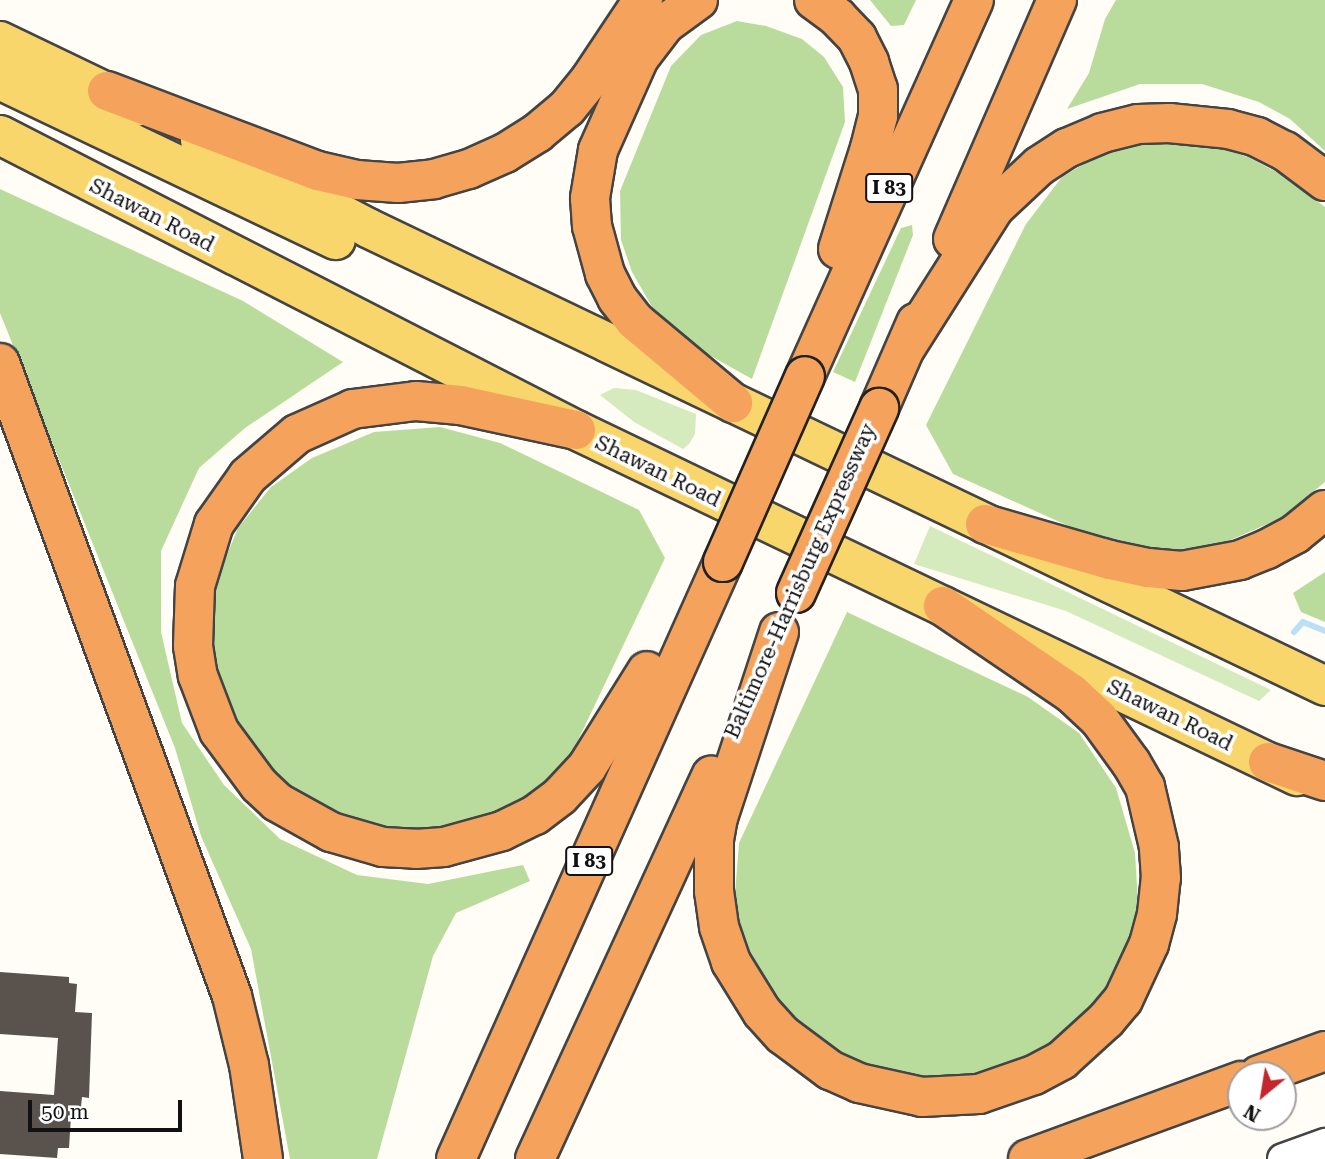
<!DOCTYPE html>
<html>
<head>
<meta charset="utf-8">
<style>
  body { margin:0 }
  #map { position:relative; width:1325px; height:1159px; overflow:hidden; background:#fffdf5; font-family:"Roboto Serif",serif }
  div>[style] { position:absolute }
  .green>* { inset:0; background:#d5ebbd }
  .forest>* { inset:0; background:#b9dc9c }
  .stream>* { height:6px; margin:-3px; padding:0 3px; transform-origin:3px; border-radius:3px; background:#b9e0f7 }
  .building>* { inset:0; background:#5a524d }
  .roads { filter:drop-shadow(2px 0 #444) drop-shadow(-2px 0 #444) drop-shadow(0 2px #444) drop-shadow(0 -2px #444) }
  .minor>* { height:30px; margin:-15px; padding:0 15px; transform-origin:15px; border-radius:15px; background:#fff }
  .major>* { height:38px; margin:-19px; padding:0 19px; transform-origin:19px; border-radius:19px; background:#f9d66b }
  .highway>* { height:38px; margin:-19px; padding:0 19px; transform-origin:19px; border-radius:19px; background:#f5a25d }
  .bridges { filter:drop-shadow(2px 0 #222) drop-shadow(-2px 0 #222) drop-shadow(0 2px #222) drop-shadow(0 -2px #222) }
  .highway-bridge>* { height:38px; margin:-19px; padding:0 19px; transform-origin:19px; border-radius:19px; background:#f5a25d }
  span { translate:-50% -50%; white-space:nowrap; text-align:center; line-height:1.15; -webkit-text-stroke:7px #fff; paint-order:stroke }
  .shield-label span { padding:2px 5px; background:#fff; border:2px solid; border-radius:5px; -webkit-text-stroke-width:0 }
  .shield-label { font-size:19px; color:#111; font-weight:700 }
  .street-label { font-size:21px; color:#111 }
  .north { position:absolute; left:1227px; top:1061px; width:70px; height:70px; box-sizing:border-box; background:#fff; border:2px solid #a0a0a0; border-radius:50%; rotate:210deg; font-size:19px; font-weight:700; line-height:28px; text-align:center; color:#111 }
  .north::after { content:''; display:block; margin:auto; width:24px; height:32px; background:#c4262e; clip-path:polygon(50% 0,100% 100%,50% 72%,0 100%) }
  .scale { position:absolute; left:28px; top:1100px; width:154px; height:32px; box-sizing:border-box; border:4px solid #111; border-top:0; padding-left:9px; font-size:21px; line-height:24px; white-space:nowrap; color:#111; -webkit-text-stroke:5px #fff; paint-order:stroke }
</style>
</head>
<body>
<div id="map">
  <div class="green">
    <div style="clip-path:polygon(614px 388px,636px 390px,696px 414px,695px 434px,689px 444px,683px 449px,634px 422px,600px 395px)"></div>
    <div style="clip-path:polygon(930px 526px,1271px 690px,1259px 701px,1066px 611px,914px 564px)"></div>
  </div>
  <div class="forest">
    <div style="clip-path:polygon(870px 0,916px 0,904px 25px,891px 26px)"></div>
    <div style="clip-path:polygon(1116px 0,1325px 0,1325px 151px,1290px 119px,1259px 102px,1202px 84px,1140px 84px,1067px 109px,1089px 73px,1105px 19px)"></div>
    <div style="clip-path:polygon(737px 21px,766px 26px,802px 39px,824px 57px,843px 87px,845px 122px,752px 379px,693px 346px,655px 312px,632px 272px,621px 240px,620px 191px,671px 66px,701px 35px)"></div>
    <div style="clip-path:polygon(1151px 141px,1201px 142px,1248px 157px,1284px 176px,1325px 207px,1325px 482px,1281px 518px,1219px 545px,1153px 552px,1093px 537px,953px 474px,926px 425px,1026px 224px,1062px 177px,1104px 152px)"></div>
    <div style="clip-path:polygon(0 189px,243px 301px,343px 362px,245px 428px,199px 468px,161px 551px,161px 632px,182px 723px,224px 785px,280px 839px,357px 875px,428px 884px,523px 865px,530px 881px,456px 913px,433px 956px,377px 1159px,290px 1159px,251px 949px,201px 836px,175px 748px,0 313px)"></div>
    <div style="clip-path:polygon(912px 225px,913px 235px,855px 382px,833px 372px,901px 228px)"></div>
    <div style="clip-path:polygon(440px 427px,500px 443px,639px 510px,665px 558px,569px 759px,523px 804px,480px 827px,383px 835px,301px 800px,255px 762px,232px 719px,214px 662px,210px 616px,219px 574px,238px 528px,271px 487px,312px 458px,374px 432px)"></div>
    <div style="clip-path:polygon(1325px 572px,1325px 622px,1301px 612px,1293px 593px)"></div>
    <div style="clip-path:polygon(847px 612px,1028px 697px,1079px 733px,1116px 788px,1135px 853px,1138px 902px,1127px 954px,1104px 999px,1077px 1031px,983px 1080px,877px 1077px,798px 1036px,743px 955px,734px 907px,739px 843px)"></div>
  </div>
  <div class="stream">
    <div style="left:1294px;top:632px;width:13px;rotate:-48deg"></div>
    <div style="left:1303px;top:622px;width:24px;rotate:22deg"></div>
  </div>
  <div class="building">
    <div style="clip-path:polygon(0 972px,69px 977px,69px 983px,77px 984px,75px 1012px,92px 1013px,89px 1098px,82px 1097px,80px 1116px,71px 1116px,69px 1148px,58px 1148px,57px 1158px,0 1154px,0 1091px,54px 1095px,58px 1038px,0 1034px)"></div>
  </div>
  <div class="roads">
    <div class="minor">
      <div style="left:1283px;top:1159px;width:45px;rotate:-19.7deg"></div>
    </div>
    <div class="major">
      <div style="left:0;top:41px;width:152px;rotate:25.7deg"></div>
      <div style="left:0;top:80px;width:372px;rotate:25.5deg"></div>
      <div style="left:0;top:135px;width:647px;rotate:27.12deg"></div>
      <div style="left:576px;top:430px;width:800px;rotate:25.64deg"></div>
      <div style="left:200px;top:140px;width:190px;rotate:27.6deg"></div>
      <div style="left:368px;top:228px;width:1061px;rotate:25.57deg"></div>
    </div>
    <div class="highway">
      <div style="left:698px;top:0;width:41px;rotate:144deg"></div>
      <div style="left:665px;top:24px;width:43px;rotate:127.4deg"></div>
      <div style="left:639px;top:58px;width:101px;rotate:114deg"></div>
      <div style="left:598px;top:150px;width:49px;rotate:99.5deg"></div>
      <div style="left:590px;top:198px;width:28px;rotate:86deg"></div>
      <div style="left:592px;top:226px;width:50px;rotate:74.8deg"></div>
      <div style="left:605px;top:274px;width:27px;rotate:63deg"></div>
      <div style="left:617px;top:298px;width:29px;rotate:52deg"></div>
      <div style="left:635px;top:321px;width:128px;rotate:39.9deg"></div>
      <div style="left:814px;top:0;width:29px;rotate:36deg"></div>
      <div style="left:837px;top:17px;width:29px;rotate:46deg"></div>
      <div style="left:857px;top:38px;width:27px;rotate:63deg"></div>
      <div style="left:869px;top:62px;width:28px;rotate:72deg"></div>
      <div style="left:878px;top:89px;width:27px;rotate:90deg"></div>
      <div style="left:878px;top:116px;width:33px;rotate:104deg"></div>
      <div style="left:870px;top:148px;width:106px;rotate:107.6deg"></div>
      <div style="left:107px;top:91px;width:226px;rotate:20.8deg"></div>
      <div style="left:318px;top:171px;width:40px;rotate:13deg"></div>
      <div style="left:357px;top:180px;width:41px;rotate:4.2deg"></div>
      <div style="left:398px;top:183px;width:36px;rotate:-6deg"></div>
      <div style="left:434px;top:179px;width:36px;rotate:-16deg"></div>
      <div style="left:469px;top:169px;width:39px;rotate:-24deg"></div>
      <div style="left:505px;top:153px;width:38px;rotate:-32deg"></div>
      <div style="left:537px;top:133px;width:39px;rotate:-40deg"></div>
      <div style="left:567px;top:108px;width:38px;rotate:-51deg"></div>
      <div style="left:591px;top:78px;width:94px;rotate:-56.3deg"></div>
      <div style="left:953px;top:239px;width:261px;rotate:-66.5deg"></div>
      <div style="left:906px;top:347px;width:166px;rotate:-57.6deg"></div>
      <div style="left:995px;top:207px;width:60px;rotate:-43deg"></div>
      <div style="left:1039px;top:166px;width:33px;rotate:-33deg"></div>
      <div style="left:1067px;top:148px;width:38px;rotate:-23deg"></div>
      <div style="left:1102px;top:133px;width:37px;rotate:-14deg"></div>
      <div style="left:1138px;top:124px;width:31px;rotate:-2deg"></div>
      <div style="left:1169px;top:123px;width:59px;rotate:5.8deg"></div>
      <div style="left:1228px;top:129px;width:30px;rotate:15deg"></div>
      <div style="left:1257px;top:137px;width:31px;rotate:27deg"></div>
      <div style="left:1285px;top:151px;width:50px;rotate:36.9deg"></div>
      <div style="left:0;top:363px;width:674px;rotate:69.87deg"></div>
      <div style="left:232px;top:996px;width:71px;rotate:76.2deg"></div>
      <div style="left:249px;top:1065px;width:95px;rotate:81.5deg"></div>
      <div style="left:805px;top:376px;width:412px;rotate:-65.8deg"></div>
      <div style="left:879px;top:408px;width:93px;rotate:-66.5deg"></div>
      <div style="left:576px;top:430px;width:119px;rotate:-167.8deg"></div>
      <div style="left:460px;top:405px;width:44px;rotate:-174.8deg"></div>
      <div style="left:416px;top:401px;width:64px;rotate:172.8deg"></div>
      <div style="left:353px;top:409px;width:61px;rotate:155.9deg"></div>
      <div style="left:297px;top:434px;width:65px;rotate:139.4deg"></div>
      <div style="left:248px;top:476px;width:59px;rotate:125.3deg"></div>
      <div style="left:214px;top:524px;width:65px;rotate:107deg"></div>
      <div style="left:195px;top:586px;width:60px;rotate:91.9deg"></div>
      <div style="left:193px;top:646px;width:30px;rotate:81deg"></div>
      <div style="left:198px;top:676px;width:59px;rotate:69.1deg"></div>
      <div style="left:219px;top:731px;width:67px;rotate:53.5deg"></div>
      <div style="left:259px;top:785px;width:25px;rotate:43deg"></div>
      <div style="left:277px;top:802px;width:62px;rotate:29.1deg"></div>
      <div style="left:331px;top:832px;width:54px;rotate:16.1deg"></div>
      <div style="left:383px;top:847px;width:33px;rotate:3deg"></div>
      <div style="left:416px;top:849px;width:28px;rotate:-4deg"></div>
      <div style="left:444px;top:847px;width:60px;rotate:-15.4deg"></div>
      <div style="left:502px;top:831px;width:37px;rotate:-26deg"></div>
      <div style="left:535px;top:815px;width:31px;rotate:-37deg"></div>
      <div style="left:560px;top:796px;width:40px;rotate:-47deg"></div>
      <div style="left:587px;top:767px;width:113px;rotate:-58deg"></div>
      <div style="left:985px;top:524px;width:130px;rotate:16.1deg"></div>
      <div style="left:1110px;top:560px;width:39px;rotate:12deg"></div>
      <div style="left:1148px;top:568px;width:34px;rotate:5deg"></div>
      <div style="left:1182px;top:571px;width:59px;rotate:-10.7deg"></div>
      <div style="left:1240px;top:560px;width:29px;rotate:-22deg"></div>
      <div style="left:1267px;top:549px;width:32px;rotate:-28deg"></div>
      <div style="left:1295px;top:534px;width:38px;rotate:-39deg"></div>
      <div style="left:779px;top:632px;width:195px;rotate:108.2deg"></div>
      <div style="left:718px;top:817px;width:22px;rotate:100deg"></div>
      <div style="left:714px;top:839px;width:52px;rotate:90deg"></div>
      <div style="left:714px;top:891px;width:36px;rotate:82deg"></div>
      <div style="left:719px;top:927px;width:37px;rotate:71deg"></div>
      <div style="left:731px;top:962px;width:59px;rotate:58.2deg"></div>
      <div style="left:762px;top:1012px;width:31px;rotate:48deg"></div>
      <div style="left:783px;top:1035px;width:59px;rotate:36.7deg"></div>
      <div style="left:830px;top:1070px;width:32px;rotate:24deg"></div>
      <div style="left:859px;top:1083px;width:65px;rotate:12.5deg"></div>
      <div style="left:922px;top:1097px;width:57px;rotate:-3deg"></div>
      <div style="left:979px;top:1094px;width:58px;rotate:-19.1deg"></div>
      <div style="left:1034px;top:1075px;width:32px;rotate:-28deg"></div>
      <div style="left:1062px;top:1060px;width:59px;rotate:-42.3deg"></div>
      <div style="left:1106px;top:1020px;width:26px;rotate:-50deg"></div>
      <div style="left:1123px;top:1000px;width:62px;rotate:-65.1deg"></div>
      <div style="left:1149px;top:944px;width:31px;rotate:-75deg"></div>
      <div style="left:1157px;top:914px;width:36px;rotate:-84deg"></div>
      <div style="left:1161px;top:878px;width:31px;rotate:-94deg"></div>
      <div style="left:1159px;top:847px;width:62px;rotate:-103.1deg"></div>
      <div style="left:1145px;top:787px;width:28px;rotate:-120deg"></div>
      <div style="left:1131px;top:763px;width:54px;rotate:-126deg"></div>
      <div style="left:1099px;top:719px;width:38px;rotate:-137deg"></div>
      <div style="left:1071px;top:693px;width:155px;rotate:-145.8deg"></div>
      <div style="left:1268px;top:762px;width:60px;rotate:18.4deg"></div>
      <div style="left:1259px;top:1075px;width:70px;rotate:-20deg"></div>
      <div style="left:456px;top:1159px;width:654px;rotate:-65.9deg"></div>
      <div style="left:535px;top:1159px;width:422px;rotate:-65.3deg"></div>
      <div style="left:1028px;top:1159px;width:227px;rotate:-20.1deg"></div>
    </div>
  </div>
  <div class="bridges">
    <div class="highway-bridge">
      <div style="left:723px;top:562px;width:203px;rotate:-66.2deg"></div>
      <div style="left:796px;top:593px;width:203px;rotate:-65.8deg"></div>
    </div>
  </div>
  <div class="shield-label">
    <span style="left:889px;top:188px">I 83</span>
    <span style="left:589px;top:861px">I 83</span>
  </div>
  <div class="street-label">
    <span style="left:152px;top:215px;rotate:27deg">Shawan Road</span>
    <span style="left:658px;top:471px;rotate:26deg">Shawan Road</span>
    <span style="left:800px;top:581px;rotate:-66deg">Baltimore-Harrisburg Expressway</span>
    <span style="left:1170px;top:715px;rotate:26deg">Shawan Road</span>
  </div>
  <div class="north">N</div>
  <div class="scale">50 m</div>
</div>
</body>
</html>
